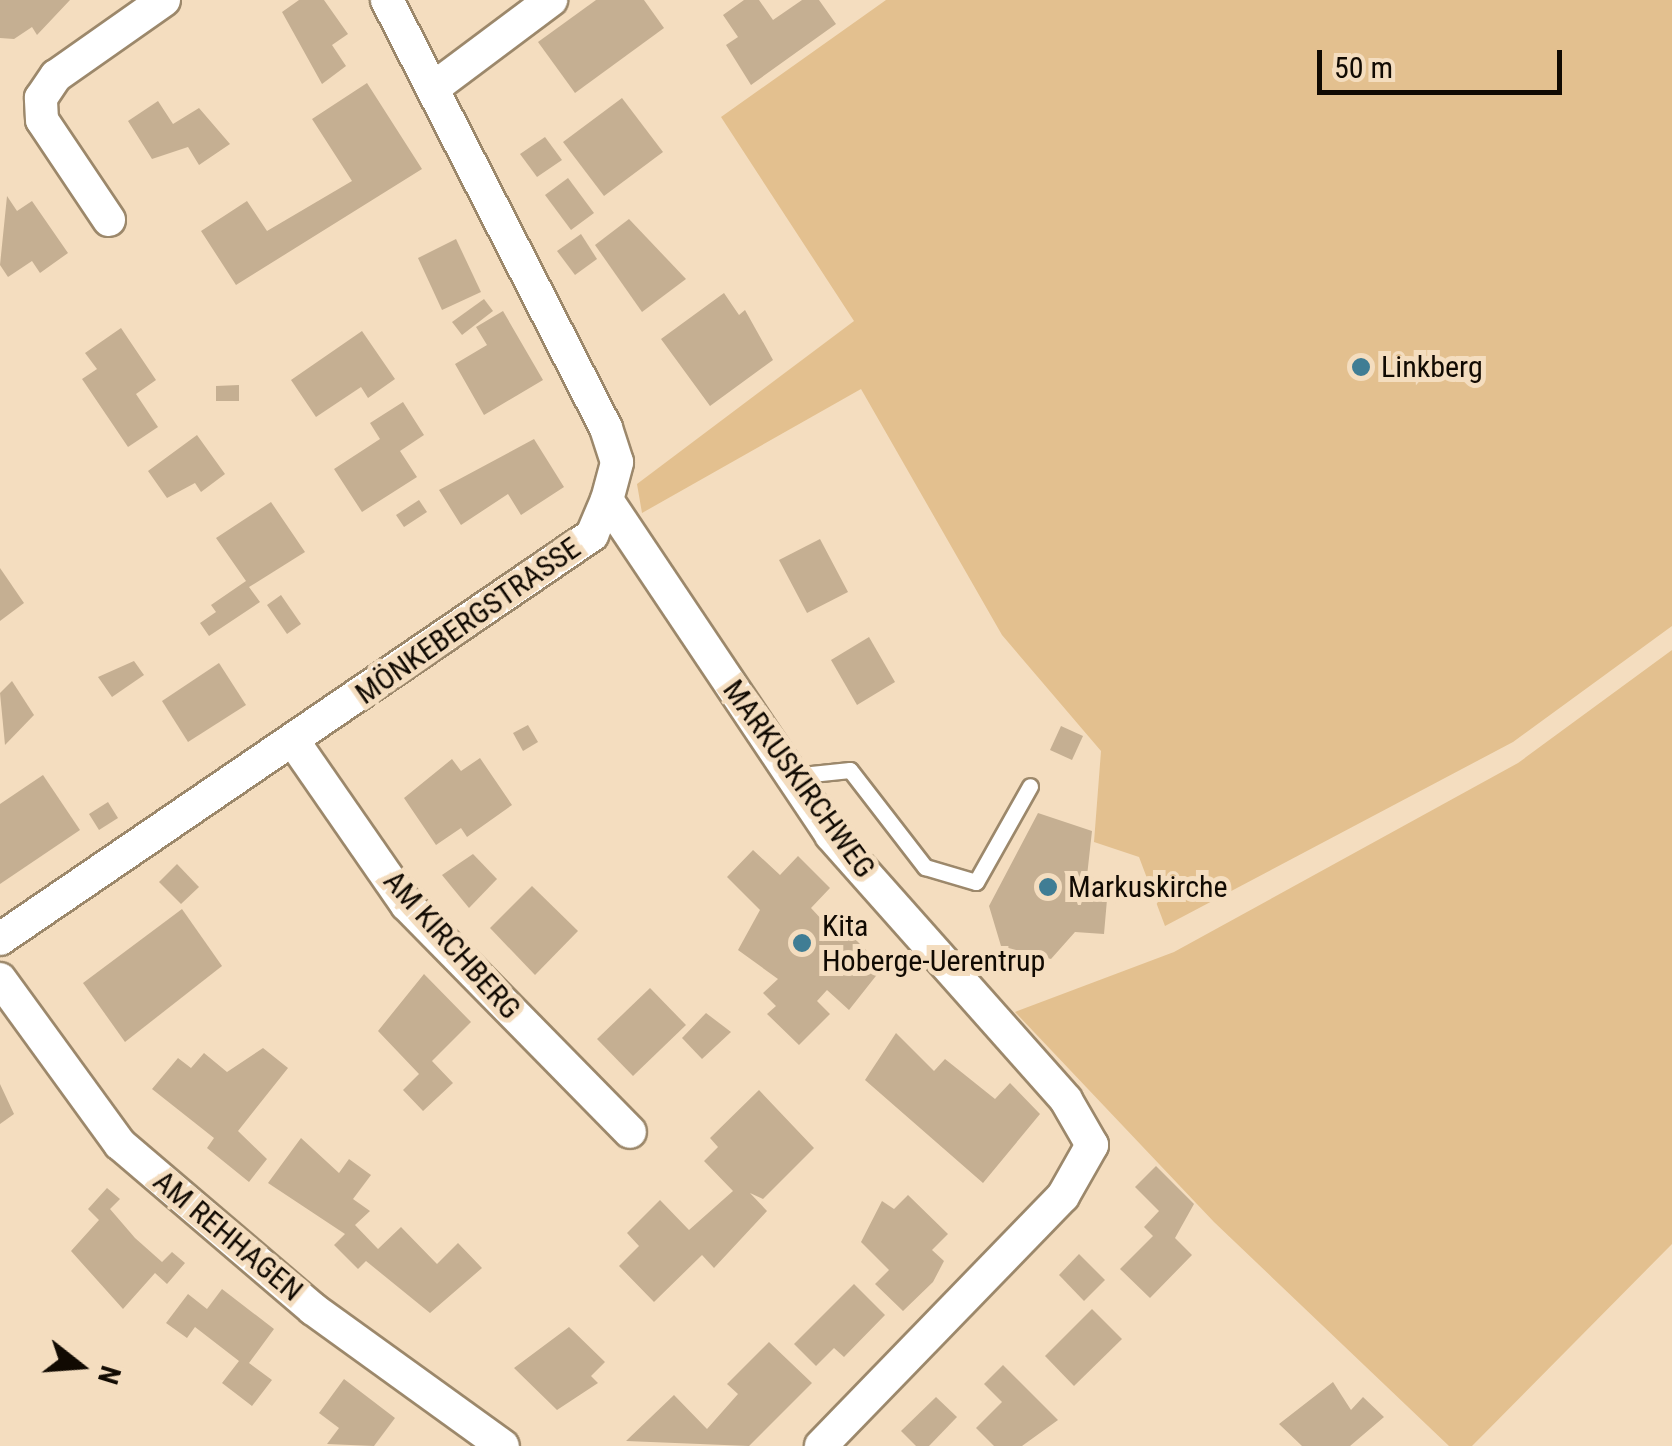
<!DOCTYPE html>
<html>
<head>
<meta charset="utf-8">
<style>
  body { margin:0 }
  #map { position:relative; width:1672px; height:1446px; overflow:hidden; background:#f4ddbf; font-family:"Roboto Condensed",sans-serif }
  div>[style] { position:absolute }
  .green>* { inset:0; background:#e3c08f }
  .building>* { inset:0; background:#c5af92 }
  .roads { filter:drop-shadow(2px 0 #9c886b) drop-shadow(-2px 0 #9c886b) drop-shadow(0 2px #9c886b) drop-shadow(0 -2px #9c886b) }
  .service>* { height:15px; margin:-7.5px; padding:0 7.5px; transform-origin:7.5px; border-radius:7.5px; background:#fff }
  .minor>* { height:32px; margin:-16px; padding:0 16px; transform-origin:16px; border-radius:16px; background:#fff }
  .dots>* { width:28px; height:28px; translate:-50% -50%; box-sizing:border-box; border:5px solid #f4ddbf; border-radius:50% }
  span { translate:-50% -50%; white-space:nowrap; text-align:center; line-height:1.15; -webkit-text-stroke:10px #f4ddbf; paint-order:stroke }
  .poi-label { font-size:30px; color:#110a02 }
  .left { translate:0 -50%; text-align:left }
  .street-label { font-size:30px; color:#110a02 }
  .north { position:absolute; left:30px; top:1316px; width:100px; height:100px; -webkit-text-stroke:8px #f4ddbf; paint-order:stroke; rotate:107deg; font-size:28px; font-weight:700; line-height:40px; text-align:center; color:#110a02 }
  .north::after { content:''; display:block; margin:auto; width:35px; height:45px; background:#110a02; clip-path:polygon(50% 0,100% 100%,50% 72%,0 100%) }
  .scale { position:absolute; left:1317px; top:50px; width:245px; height:45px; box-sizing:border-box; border:5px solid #110a02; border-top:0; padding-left:12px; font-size:30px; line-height:35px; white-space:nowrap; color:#110a02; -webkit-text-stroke:8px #f4ddbf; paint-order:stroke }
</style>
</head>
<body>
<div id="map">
  <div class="green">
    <div style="clip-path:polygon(886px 0,1672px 0,1672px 626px,1513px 742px,1165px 926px,1139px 857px,1094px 842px,1101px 751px,1002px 635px,861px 389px,642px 513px,637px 484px,854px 321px,721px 117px)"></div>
    <div style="clip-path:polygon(1672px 650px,1672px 1244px,1472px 1446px,1449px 1446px,1214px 1222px,1015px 1012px,1174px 952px,1518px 763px)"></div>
  </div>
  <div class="building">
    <div style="clip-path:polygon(0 0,70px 0,37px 35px,32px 27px,14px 39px,0 38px)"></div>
    <div style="clip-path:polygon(299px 0,324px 0,348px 34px,332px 45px,346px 66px,322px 84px,282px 12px)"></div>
    <div style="clip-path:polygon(596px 0,644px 0,664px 28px,575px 93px,538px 42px)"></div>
    <div style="clip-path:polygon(744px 0,759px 0,773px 20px,802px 0,819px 0,836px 24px,751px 85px,726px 45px,738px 37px,723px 15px)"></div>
    <div style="clip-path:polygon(367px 83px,422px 169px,236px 285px,201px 231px,247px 201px,267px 231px,352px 181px,312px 119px)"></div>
    <div style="clip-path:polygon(622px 98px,663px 152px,604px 196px,563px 142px)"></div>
    <div style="clip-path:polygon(158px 101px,173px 124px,199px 108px,230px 144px,199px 165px,188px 147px,152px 159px,128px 121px)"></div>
    <div style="clip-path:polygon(545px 137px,562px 160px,537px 177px,520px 154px)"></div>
    <div style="clip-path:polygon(568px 178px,594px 213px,571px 230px,545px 195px)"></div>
    <div style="clip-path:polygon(7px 196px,17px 211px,32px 201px,68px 253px,40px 273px,32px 261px,8px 277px,0 265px)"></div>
    <div style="clip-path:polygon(629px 219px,686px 279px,642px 312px,595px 245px)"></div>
    <div style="clip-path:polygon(581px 234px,597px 259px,575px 275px,557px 251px)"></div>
    <div style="clip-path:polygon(456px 239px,481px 292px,442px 310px,418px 258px)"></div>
    <div style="clip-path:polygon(724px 293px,739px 315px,745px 310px,773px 360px,710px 406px,661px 339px)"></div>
    <div style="clip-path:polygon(484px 299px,493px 311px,462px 335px,452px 322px)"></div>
    <div style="clip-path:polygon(503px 311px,543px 380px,484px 415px,455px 364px,487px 345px,476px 327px)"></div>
    <div style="clip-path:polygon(121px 328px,156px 380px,136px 394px,158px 427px,128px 447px,82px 379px,97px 369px,85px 353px)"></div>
    <div style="clip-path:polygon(362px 331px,395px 379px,368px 398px,361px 387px,316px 417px,291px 380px)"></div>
    <div style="clip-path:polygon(239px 385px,239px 401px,216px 401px,216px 386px)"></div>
    <div style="clip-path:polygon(403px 402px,424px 435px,400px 451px,417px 477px,362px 512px,334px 469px,380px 439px,370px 423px)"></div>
    <div style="clip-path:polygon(197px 435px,225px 474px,201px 492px,195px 483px,167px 498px,148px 471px)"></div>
    <div style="clip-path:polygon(534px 439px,564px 487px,521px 515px,508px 494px,461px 525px,439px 490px)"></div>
    <div style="clip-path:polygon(419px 500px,427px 512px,404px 527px,396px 515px)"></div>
    <div style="clip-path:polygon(271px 502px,305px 552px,249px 587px,260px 602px,209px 636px,200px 623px,216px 612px,211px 605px,246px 581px,216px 538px)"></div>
    <div style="clip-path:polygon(820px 539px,848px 592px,807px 613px,779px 560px)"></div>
    <div style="clip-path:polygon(0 568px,24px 603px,0 621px)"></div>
    <div style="clip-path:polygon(281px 595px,301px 624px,287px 634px,267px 605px)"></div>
    <div style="clip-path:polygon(869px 637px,895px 682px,857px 705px,831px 660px)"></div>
    <div style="clip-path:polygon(134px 661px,144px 675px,112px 697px,98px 677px)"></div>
    <div style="clip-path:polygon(219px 663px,246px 705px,188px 742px,162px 701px)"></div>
    <div style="clip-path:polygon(12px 681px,34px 715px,5px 745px,0 693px)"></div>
    <div style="clip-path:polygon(528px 725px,538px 742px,523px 751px,513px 733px)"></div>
    <div style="clip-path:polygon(1061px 726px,1083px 736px,1072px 760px,1050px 750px)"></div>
    <div style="clip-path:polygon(480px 758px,512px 805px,467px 837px,461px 828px,436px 845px,404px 798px,452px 759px,461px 771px)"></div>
    <div style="clip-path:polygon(43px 775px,80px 830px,0 884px,0 804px)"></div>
    <div style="clip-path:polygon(108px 802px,118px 818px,99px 830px,89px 814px)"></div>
    <div style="clip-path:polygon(1038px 813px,1092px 831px,1086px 885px,1108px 888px,1104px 934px,1075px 932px,1051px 959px,1001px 946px,989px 906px)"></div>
    <div style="clip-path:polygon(753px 850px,780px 875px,798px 856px,830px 888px,811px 908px,824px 922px,831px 915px,883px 967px,849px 1010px,827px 990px,817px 1001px,830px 1014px,799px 1045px,767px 1014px,776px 1006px,763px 993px,778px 979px,738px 950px,760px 910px,727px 877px)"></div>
    <div style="clip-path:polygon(473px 854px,497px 879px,469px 908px,442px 875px)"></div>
    <div style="clip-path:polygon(177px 864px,199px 887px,181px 904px,159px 882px)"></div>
    <div style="clip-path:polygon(532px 886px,578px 931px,535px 975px,490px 928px)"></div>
    <div style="clip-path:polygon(182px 909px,222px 966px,125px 1042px,83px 983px)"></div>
    <div style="clip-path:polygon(424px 974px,471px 1022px,432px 1061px,453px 1083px,423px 1111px,403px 1090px,419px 1074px,378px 1031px)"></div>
    <div style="clip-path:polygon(650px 988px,686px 1025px,633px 1076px,597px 1039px)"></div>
    <div style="clip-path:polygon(706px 1013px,731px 1032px,702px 1059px,682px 1038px)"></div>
    <div style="clip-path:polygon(896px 1033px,934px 1071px,945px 1059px,995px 1099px,1010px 1083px,1040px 1114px,983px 1183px,865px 1080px)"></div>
    <div style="clip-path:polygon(263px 1048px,288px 1068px,238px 1131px,267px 1159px,249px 1182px,207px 1148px,214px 1138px,152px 1089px,178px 1058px,191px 1068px,204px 1053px,227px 1072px)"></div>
    <div style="clip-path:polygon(0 1084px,14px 1114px,0 1124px)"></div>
    <div style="clip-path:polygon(759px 1090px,814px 1148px,763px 1199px,750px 1193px,767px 1211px,714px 1268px,702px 1255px,654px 1302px,619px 1266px,639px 1246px,627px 1233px,660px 1200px,689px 1230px,733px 1191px,704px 1161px,718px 1147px,710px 1138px)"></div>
    <div style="clip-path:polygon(301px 1138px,339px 1173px,349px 1159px,371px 1175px,353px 1199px,370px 1211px,355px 1225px,378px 1249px,401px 1227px,437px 1264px,458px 1243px,482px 1268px,430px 1313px,366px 1261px,358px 1269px,334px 1245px,345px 1234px,268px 1183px)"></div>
    <div style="clip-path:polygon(1156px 1166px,1194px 1204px,1175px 1238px,1192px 1255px,1150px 1298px,1120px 1269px,1153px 1236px,1144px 1227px,1159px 1211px,1135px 1187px)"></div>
    <div style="clip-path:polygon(107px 1188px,120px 1199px,110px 1209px,135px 1238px,162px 1262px,172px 1252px,185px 1263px,167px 1284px,155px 1273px,123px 1309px,71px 1251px,99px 1220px,88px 1209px)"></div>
    <div style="clip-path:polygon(908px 1195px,948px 1234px,932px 1250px,944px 1261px,933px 1282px,903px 1311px,875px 1284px,889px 1270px,861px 1242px,882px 1201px,894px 1209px)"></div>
    <div style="clip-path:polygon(1079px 1254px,1105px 1280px,1084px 1301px,1059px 1275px)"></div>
    <div style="clip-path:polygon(854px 1284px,885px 1315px,844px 1357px,834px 1348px,816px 1366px,794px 1344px)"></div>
    <div style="clip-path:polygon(222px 1289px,274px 1329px,249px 1363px,272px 1380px,252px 1406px,222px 1383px,239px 1361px,195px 1327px,187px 1338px,166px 1323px,188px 1294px,207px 1309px)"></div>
    <div style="clip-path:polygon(1092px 1309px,1122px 1339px,1074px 1386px,1045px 1356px)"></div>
    <div style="clip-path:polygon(569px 1327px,605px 1362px,591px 1376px,598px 1383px,557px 1410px,514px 1368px)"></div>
    <div style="clip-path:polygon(769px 1342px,812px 1383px,749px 1446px,626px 1441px,674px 1395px,707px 1429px,738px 1394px,727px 1384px)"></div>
    <div style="clip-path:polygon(1003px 1365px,1058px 1420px,1022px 1446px,994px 1446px,976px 1428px,1002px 1402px,984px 1384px)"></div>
    <div style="clip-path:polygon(344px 1379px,395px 1418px,374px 1446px,327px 1444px,339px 1428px,319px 1413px)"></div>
    <div style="clip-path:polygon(1333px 1382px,1351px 1410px,1363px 1397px,1384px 1417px,1350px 1446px,1302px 1446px,1279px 1424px)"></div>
    <div style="clip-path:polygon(936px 1397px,957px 1417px,929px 1446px,916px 1446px,901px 1431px)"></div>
  </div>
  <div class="roads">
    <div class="service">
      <div style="left:792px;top:776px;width:58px;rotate:-5.9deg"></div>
      <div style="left:850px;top:770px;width:123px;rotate:52.3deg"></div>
      <div style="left:925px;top:867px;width:53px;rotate:16.4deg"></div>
      <div style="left:976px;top:882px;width:110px;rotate:-60.6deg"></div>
    </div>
    <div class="minor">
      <div style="left:436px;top:86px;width:144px;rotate:-36.8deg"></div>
      <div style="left:109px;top:220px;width:120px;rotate:-123.8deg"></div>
      <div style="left:42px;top:120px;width:22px;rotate:-93deg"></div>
      <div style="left:41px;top:98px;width:27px;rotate:-56deg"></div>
      <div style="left:56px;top:76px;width:132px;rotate:-35.1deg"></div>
      <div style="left:607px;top:500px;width:403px;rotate:56.2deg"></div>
      <div style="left:831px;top:835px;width:354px;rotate:48.4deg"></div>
      <div style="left:1066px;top:1100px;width:52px;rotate:60deg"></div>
      <div style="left:1092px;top:1145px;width:59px;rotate:119.6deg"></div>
      <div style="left:1063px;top:1196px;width:348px;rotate:134.1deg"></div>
      <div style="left:294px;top:742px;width:198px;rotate:55.3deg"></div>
      <div style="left:407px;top:905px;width:318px;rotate:45.5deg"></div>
      <div style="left:0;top:939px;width:717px;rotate:-34.31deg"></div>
      <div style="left:592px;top:535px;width:38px;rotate:-67deg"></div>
      <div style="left:607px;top:500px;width:39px;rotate:-75deg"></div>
      <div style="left:617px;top:462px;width:36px;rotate:-108deg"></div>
      <div style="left:606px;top:428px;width:481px;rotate:-117.1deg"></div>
      <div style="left:0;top:979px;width:204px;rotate:54deg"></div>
      <div style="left:120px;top:1144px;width:254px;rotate:40.5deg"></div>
      <div style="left:313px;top:1309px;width:234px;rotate:35.8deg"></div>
    </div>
  </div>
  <div class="dots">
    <div style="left:1361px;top:367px;background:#407d94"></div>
    <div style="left:1048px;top:887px;background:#407d94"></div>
    <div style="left:802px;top:943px;background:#407d94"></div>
  </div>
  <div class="poi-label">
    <span class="left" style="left:1381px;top:367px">Linkberg</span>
    <span class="left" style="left:1068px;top:887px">Markuskirche</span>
    <span class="left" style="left:822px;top:943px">Kita<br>Hoberge-Uerentrup</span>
  </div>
  <div class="street-label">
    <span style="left:468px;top:621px;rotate:-35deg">MÖNKEBERGSTRASSE</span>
    <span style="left:799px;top:779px;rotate:54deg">MARKUSKIRCHWEG</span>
    <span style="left:452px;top:945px;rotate:48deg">AM KIRCHBERG</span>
    <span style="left:228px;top:1236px;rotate:40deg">AM REHHAGEN</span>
  </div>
  <div class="north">N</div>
  <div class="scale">50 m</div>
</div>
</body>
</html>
